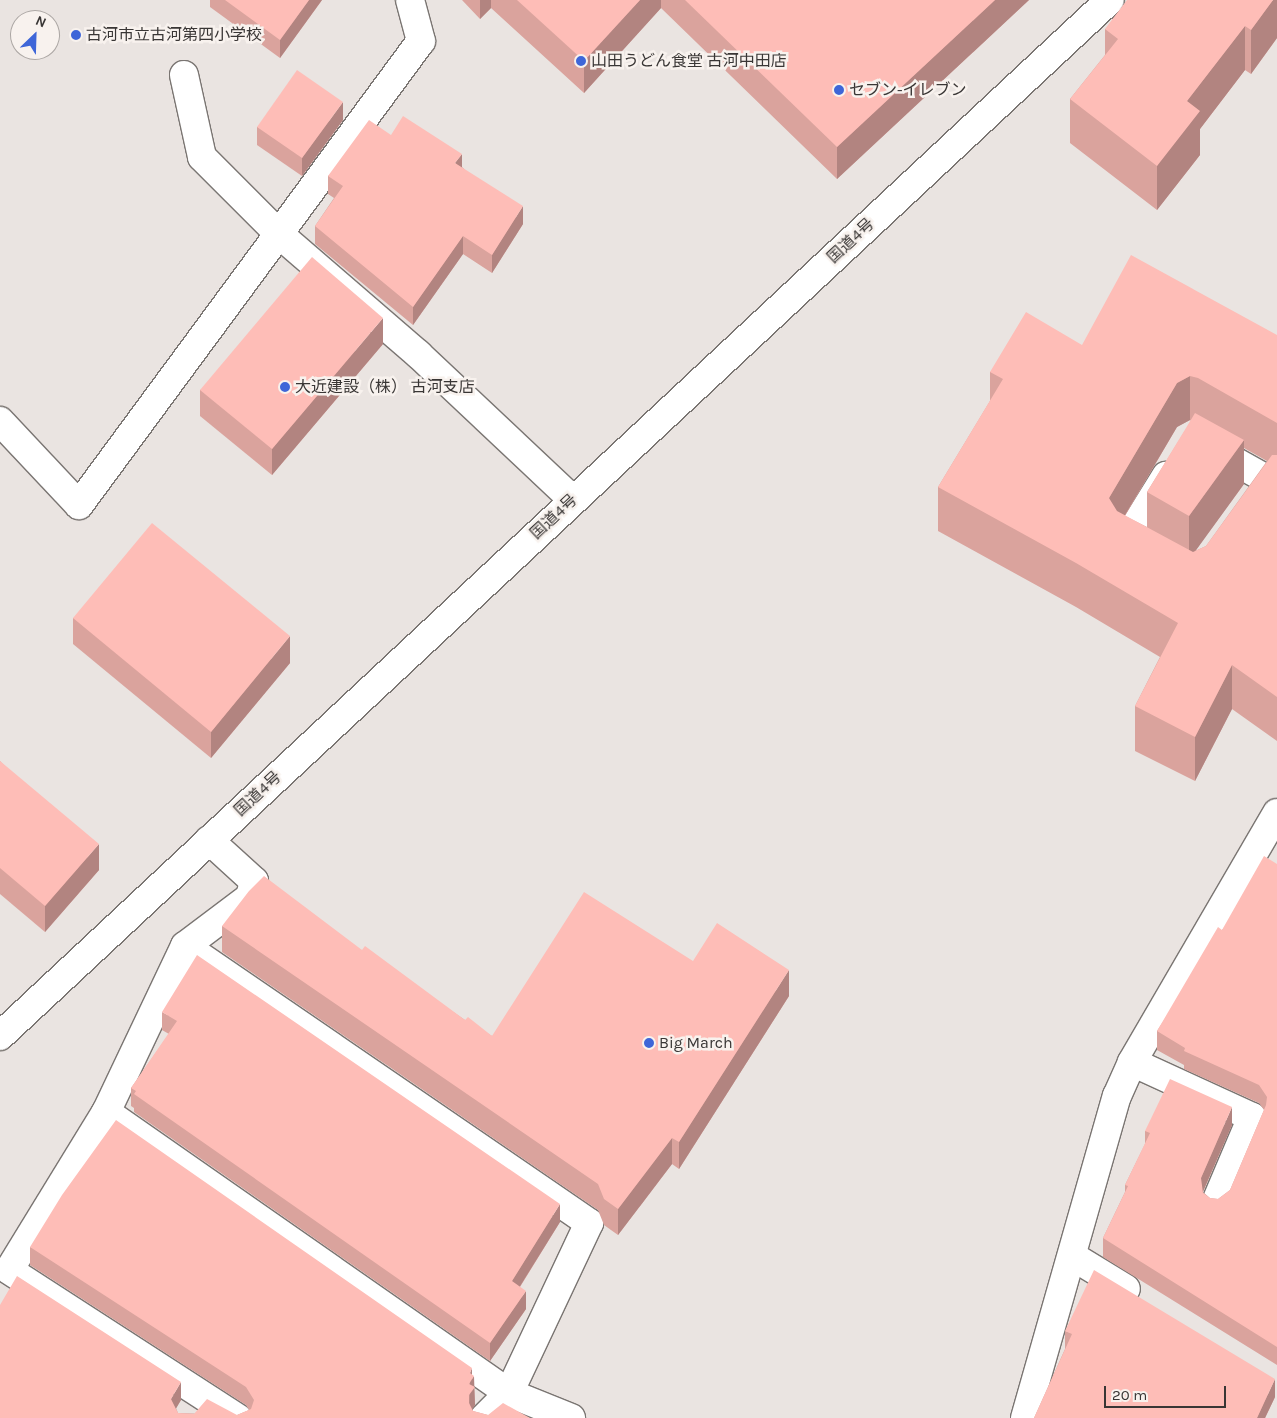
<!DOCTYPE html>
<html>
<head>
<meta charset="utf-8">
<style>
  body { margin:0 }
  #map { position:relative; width:1277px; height:1418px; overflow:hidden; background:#eae4e1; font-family:Karla,"Noto Sans JP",sans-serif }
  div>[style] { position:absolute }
  .roads { filter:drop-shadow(1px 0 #7a7572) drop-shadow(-1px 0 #7a7572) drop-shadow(0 1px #7a7572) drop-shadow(0 -1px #7a7572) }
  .minor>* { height:28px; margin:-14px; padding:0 14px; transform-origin:14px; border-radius:14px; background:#fff }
  .trunk>* { height:28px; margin:-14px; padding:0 14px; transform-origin:14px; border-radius:14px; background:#fff }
  .wall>* { inset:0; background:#daa39d }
  .shaded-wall>* { inset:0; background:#b28480 }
  .building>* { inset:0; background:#febdb7 }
  .dots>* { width:14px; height:14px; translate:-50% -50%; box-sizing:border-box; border:2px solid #f8f2ee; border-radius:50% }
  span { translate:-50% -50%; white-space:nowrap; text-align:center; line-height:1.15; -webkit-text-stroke:5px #f8f2ee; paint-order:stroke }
  .poi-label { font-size:16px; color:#393635 }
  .left { translate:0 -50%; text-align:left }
  .street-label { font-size:16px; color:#393635 }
  .north { position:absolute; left:10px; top:10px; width:50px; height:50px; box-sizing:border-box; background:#f8f2ee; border:1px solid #aca7a4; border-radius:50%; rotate:24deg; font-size:14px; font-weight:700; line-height:20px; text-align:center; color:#393635 }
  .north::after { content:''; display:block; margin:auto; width:18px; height:22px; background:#3e66d8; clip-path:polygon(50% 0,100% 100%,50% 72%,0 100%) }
  .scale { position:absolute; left:1104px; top:1386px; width:122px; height:22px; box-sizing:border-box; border:2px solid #393635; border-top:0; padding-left:6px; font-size:15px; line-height:18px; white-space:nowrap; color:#393635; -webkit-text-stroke:4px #f8f2ee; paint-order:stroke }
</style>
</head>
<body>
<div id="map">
  <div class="roads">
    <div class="minor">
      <div style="left:184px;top:75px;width:84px;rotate:77.6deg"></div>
      <div style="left:202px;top:157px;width:109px;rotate:45deg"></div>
      <div style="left:279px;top:234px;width:184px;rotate:40.8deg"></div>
      <div style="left:418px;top:354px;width:213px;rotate:43.3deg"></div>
      <div style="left:0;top:421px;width:115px;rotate:46.8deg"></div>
      <div style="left:79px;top:505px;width:576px;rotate:-53.61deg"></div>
      <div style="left:421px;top:41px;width:42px;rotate:-105deg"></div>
      <div style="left:1211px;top:448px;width:76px;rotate:29.3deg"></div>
      <div style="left:1137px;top:549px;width:14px;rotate:-150deg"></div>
      <div style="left:1125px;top:542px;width:78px;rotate:-58.2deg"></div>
      <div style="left:209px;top:840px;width:61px;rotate:42.3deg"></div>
      <div style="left:254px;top:881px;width:16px;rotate:104deg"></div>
      <div style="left:250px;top:897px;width:81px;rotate:143deg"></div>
      <div style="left:185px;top:946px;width:184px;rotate:115.4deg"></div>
      <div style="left:106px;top:1112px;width:491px;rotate:34.9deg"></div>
      <div style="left:509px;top:1393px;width:67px;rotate:22deg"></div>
      <div style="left:185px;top:946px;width:490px;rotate:34.4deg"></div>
      <div style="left:589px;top:1223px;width:188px;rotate:115.2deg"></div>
      <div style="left:509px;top:1393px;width:35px;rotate:135deg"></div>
      <div style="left:1132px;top:1062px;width:132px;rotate:24.6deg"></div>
      <div style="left:1252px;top:1117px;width:92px;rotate:113deg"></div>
      <div style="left:106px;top:1112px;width:185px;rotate:121.5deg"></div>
      <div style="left:9px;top:1270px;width:273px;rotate:32.9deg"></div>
      <div style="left:1072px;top:1256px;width:63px;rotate:31.4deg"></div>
      <div style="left:1025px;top:1418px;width:335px;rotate:-74.1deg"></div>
      <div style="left:1117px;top:1096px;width:37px;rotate:-66deg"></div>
      <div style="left:1132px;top:1062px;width:288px;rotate:-59.8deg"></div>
    </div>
    <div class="trunk">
      <div style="left:0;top:1036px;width:1518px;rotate:-43.03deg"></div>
    </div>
  </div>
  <div class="wall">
    <div style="clip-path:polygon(210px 0,322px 0,280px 58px,210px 7px)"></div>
    <div style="clip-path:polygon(462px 0,1029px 0,837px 179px,661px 8px,584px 93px,491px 8px,480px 19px)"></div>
    <div style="clip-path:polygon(1277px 0,1277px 38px,1251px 74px,1245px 70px,1200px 129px,1200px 155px,1157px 210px,1070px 143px,1070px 99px,1105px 55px,1105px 29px)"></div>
    <div style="clip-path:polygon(343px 120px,302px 176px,257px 145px,257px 127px)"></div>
    <div style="clip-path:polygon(391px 135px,462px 167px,523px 224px,492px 273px,463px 254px,413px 325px,315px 244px,315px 226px,334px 198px,328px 194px,328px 176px)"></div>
    <div style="clip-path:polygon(evenodd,1277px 335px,1277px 741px,1232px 709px,1195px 781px,1135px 751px,1135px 706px,1160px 657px,1076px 607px,938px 531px,938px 487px,990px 401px,990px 372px,1082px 345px,1277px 335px,1190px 420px,1191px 421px,1147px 492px,1147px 527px,1125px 516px,1177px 427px,1190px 420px,1277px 335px,1244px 448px,1267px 461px,1206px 546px,1195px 551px,1244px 484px,1244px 448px)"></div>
    <div style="clip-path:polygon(383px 344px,272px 475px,200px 416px,200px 390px)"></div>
    <div style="clip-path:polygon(73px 618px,290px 663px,211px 758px,73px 644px)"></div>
    <div style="clip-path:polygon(0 761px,99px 870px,45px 932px,0 894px)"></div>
    <div style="clip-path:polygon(1277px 864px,1277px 1365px,1103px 1257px,1103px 1238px,1125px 1192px,1125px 1185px,1145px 1144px,1145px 1131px,1232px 1125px,1203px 1192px,1210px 1198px,1218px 1199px,1230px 1190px,1264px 1110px,1259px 1103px,1184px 1069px,1184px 1065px,1157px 1050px,1157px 1031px,1222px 930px)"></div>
    <div style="clip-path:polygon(222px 926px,362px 950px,465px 1020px,492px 1036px,693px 961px,789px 996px,679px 1169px,672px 1164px,618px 1235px,604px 1225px,598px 1210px,222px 952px)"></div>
    <div style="clip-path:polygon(162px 1012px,560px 1222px,520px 1287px,526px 1309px,490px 1361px,134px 1112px,134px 1108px,131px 1106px,131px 1088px,169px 1034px,162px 1030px)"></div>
    <div style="clip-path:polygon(30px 1247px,472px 1375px,474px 1387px,475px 1405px,472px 1409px,473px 1411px,488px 1415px,530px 1418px,0 1418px,181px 1400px,176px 1408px,178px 1413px,237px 1415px,249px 1410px,246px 1405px,30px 1265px)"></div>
    <div style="clip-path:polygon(1065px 1331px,1275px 1397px,1265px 1418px,1034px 1418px,1065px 1349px)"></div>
  </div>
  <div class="shaded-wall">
    <div style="clip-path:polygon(309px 0,322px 0,280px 58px,280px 40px)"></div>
    <div style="clip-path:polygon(480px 0,491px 0,491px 8px,480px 19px)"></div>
    <div style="clip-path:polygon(640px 0,661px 0,661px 8px,584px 93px,584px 61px)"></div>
    <div style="clip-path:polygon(995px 0,1029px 0,837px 179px,837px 147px)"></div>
    <div style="clip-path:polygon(1273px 0,1277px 0,1277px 38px,1251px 74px,1251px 30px)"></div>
    <div style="clip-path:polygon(1245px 26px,1245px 70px,1200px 129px,1200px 155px,1157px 210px,1157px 166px,1187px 101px)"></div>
    <div style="clip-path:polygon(343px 102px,343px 120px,302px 176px,302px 158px)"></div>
    <div style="clip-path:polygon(462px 154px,462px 172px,455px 163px)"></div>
    <div style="clip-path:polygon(523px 206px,523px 224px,492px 273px,492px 255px)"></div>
    <div style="clip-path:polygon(463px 236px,463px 254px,413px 325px,413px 307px)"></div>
    <div style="clip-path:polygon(383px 318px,383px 344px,272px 475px,272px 449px)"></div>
    <div style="clip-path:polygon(1190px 376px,1190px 420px,1177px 427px,1109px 542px,1109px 498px,1177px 383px)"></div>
    <div style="clip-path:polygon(1244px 440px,1244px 484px,1189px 560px,1189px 516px)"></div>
    <div style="clip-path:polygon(290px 636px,290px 663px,211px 758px,211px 732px)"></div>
    <div style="clip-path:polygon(1232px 665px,1232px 709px,1195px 781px,1195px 737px)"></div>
    <div style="clip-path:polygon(99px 844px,99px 870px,45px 932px,45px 906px)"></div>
    <div style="clip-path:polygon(789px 970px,789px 996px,679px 1169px,679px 1142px)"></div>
    <div style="clip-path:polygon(1232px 1107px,1232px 1125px,1201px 1196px,1201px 1178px)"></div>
    <div style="clip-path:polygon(672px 1138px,672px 1164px,618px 1235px,618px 1209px)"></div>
    <div style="clip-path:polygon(560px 1204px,560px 1222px,512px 1299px,512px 1281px)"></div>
    <div style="clip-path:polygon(526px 1291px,526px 1309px,490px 1361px,490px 1343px)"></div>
    <div style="clip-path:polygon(472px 1368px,472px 1379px,474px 1376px,475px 1405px,469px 1414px,470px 1373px)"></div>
    <div style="clip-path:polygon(1275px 1379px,1275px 1397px,1265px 1418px,1257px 1418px)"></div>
    <div style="clip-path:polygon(181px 1382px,181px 1400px,171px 1417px,171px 1399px)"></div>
  </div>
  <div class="building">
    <div style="clip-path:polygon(225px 0,309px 0,280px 40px)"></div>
    <div style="clip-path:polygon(517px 0,640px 0,584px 61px)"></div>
    <div style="clip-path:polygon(685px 0,995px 0,837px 147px)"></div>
    <div style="clip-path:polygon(1127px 0,1273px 0,1251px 30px,1245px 26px,1187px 101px,1200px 111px,1157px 166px,1070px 99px,1118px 39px,1105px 29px)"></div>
    <div style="clip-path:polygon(297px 70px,343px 102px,302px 158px,257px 127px)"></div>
    <div style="clip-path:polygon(403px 116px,462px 154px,455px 163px,523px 206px,492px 255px,463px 236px,413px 307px,315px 226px,343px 186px,328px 176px,369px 120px,391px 135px)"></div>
    <div style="clip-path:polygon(1131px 255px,1277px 335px,1277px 423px,1198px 378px,1190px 376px,1177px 383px,1109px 498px,1117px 511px,1193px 552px,1206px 546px,1272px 455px,1277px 455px,1277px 697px,1232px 665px,1195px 737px,1135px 706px,1178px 623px,1076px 563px,938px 487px,1003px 379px,990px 372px,1026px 312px,1082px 345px)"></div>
    <div style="clip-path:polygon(312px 257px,383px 318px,272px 449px,200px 390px)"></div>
    <div style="clip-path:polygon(1195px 413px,1244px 440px,1189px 516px,1147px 492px)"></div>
    <div style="clip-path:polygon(152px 523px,290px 636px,211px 732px,73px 618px)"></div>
    <div style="clip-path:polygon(0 761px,99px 844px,45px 906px,0 868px)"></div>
    <div style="clip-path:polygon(1264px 856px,1277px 864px,1277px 1347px,1103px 1238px,1128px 1186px,1125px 1185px,1150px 1133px,1145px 1131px,1170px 1079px,1232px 1107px,1201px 1178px,1203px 1193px,1210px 1198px,1218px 1199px,1230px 1190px,1266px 1105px,1267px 1097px,1259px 1085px,1184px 1051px,1185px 1048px,1157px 1031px,1218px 927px,1222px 930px)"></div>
    <div style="clip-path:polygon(264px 876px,362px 950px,365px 946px,465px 1020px,468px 1017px,492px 1036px,584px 892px,693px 961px,717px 923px,789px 970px,679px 1142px,672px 1138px,618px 1209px,604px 1199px,598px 1184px,222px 926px,249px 891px)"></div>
    <div style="clip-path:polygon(197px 955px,560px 1204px,512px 1281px,526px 1291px,490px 1343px,134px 1094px,136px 1091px,131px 1088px,177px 1021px,162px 1012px)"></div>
    <div style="clip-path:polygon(116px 1120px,472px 1368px,470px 1373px,474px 1376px,469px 1384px,475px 1387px,469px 1395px,469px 1403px,473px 1411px,488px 1415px,503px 1403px,530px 1418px,0 1418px,0 1305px,17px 1276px,181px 1382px,171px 1399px,178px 1413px,194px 1414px,207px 1399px,237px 1415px,251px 1409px,254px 1400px,246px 1387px,30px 1247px,62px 1195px)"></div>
    <div style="clip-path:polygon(1094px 1270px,1275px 1379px,1257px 1418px,1034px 1418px,1072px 1334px,1065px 1331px)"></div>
  </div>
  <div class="dots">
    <div style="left:76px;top:35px;background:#3e66d8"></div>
    <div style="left:581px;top:61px;background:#3e66d8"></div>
    <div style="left:839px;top:90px;background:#3e66d8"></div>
    <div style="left:285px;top:387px;background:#3e66d8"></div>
    <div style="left:649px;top:1043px;background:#3e66d8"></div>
  </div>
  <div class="poi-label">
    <span class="left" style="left:86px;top:35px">古河市立古河第四小学校</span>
    <span class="left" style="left:591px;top:61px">山田うどん食堂 古河中田店</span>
    <span class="left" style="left:849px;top:90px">セブン-イレブン</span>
    <span class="left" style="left:295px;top:387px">大近建設（株） 古河支店</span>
    <span class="left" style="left:659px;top:1043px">Big March</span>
  </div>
  <div class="street-label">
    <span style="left:851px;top:241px;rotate:-43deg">国道4号</span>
    <span style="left:554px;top:517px;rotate:-43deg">国道4号</span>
    <span style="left:258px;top:794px;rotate:-43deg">国道4号</span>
  </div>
  <div class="north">N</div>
  <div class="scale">20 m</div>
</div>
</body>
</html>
